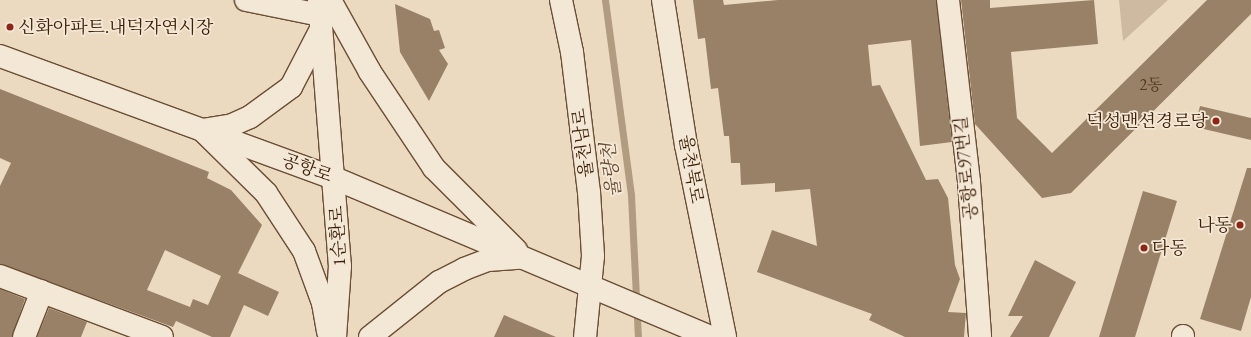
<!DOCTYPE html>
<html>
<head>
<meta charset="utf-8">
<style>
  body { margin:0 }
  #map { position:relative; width:1251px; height:337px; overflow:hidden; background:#ecdac0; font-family:"EB Garamond","Noto Serif KR",serif }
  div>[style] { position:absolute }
  .green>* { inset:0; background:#cebaa1 }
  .stream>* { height:7px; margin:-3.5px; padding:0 3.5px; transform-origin:3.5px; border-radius:3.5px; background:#b19b81 }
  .building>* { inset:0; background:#988167 }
  .roads { filter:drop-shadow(1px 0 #6a4e35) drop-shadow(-1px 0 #6a4e35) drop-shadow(0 1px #6a4e35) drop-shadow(0 -1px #6a4e35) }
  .minor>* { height:22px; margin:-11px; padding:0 11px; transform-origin:11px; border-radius:11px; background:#f3e7d6 }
  .tertiary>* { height:22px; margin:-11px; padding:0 11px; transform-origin:11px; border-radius:11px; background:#f3e7d6 }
  .secondary>* { height:22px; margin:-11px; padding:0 11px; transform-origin:11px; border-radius:11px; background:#f3e7d6 }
  .dots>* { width:11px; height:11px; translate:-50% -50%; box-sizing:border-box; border:2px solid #f3e7d6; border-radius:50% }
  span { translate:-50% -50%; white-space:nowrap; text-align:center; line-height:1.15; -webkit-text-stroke:3.5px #f3e7d6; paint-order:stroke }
  .number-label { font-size:16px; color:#54381f }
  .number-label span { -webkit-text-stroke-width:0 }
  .poi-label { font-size:18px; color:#3e2007 }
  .left { translate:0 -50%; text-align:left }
  .right { translate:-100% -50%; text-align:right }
  .street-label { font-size:18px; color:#3e2007 }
  .water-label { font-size:19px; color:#664b32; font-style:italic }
</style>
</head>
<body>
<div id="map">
  <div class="green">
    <div style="clip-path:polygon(1119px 0,1168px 0,1123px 41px)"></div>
  </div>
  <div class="stream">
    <div style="left:605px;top:0;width:197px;rotate:82.4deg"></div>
    <div style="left:631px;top:195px;width:142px;rotate:87.2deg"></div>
  </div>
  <div class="building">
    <div style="clip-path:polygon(693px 0,723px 0,724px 5px,778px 0,936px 0,952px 142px,920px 146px,911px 40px,868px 45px,872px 86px,880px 85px,926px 180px,938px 179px,948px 198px,955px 265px,960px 279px,948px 312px,966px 313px,964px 337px,905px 337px,869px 320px,872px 314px,757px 272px,772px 230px,817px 246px,810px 189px,775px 192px,775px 183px,741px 185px,740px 163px,731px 163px,729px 136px,724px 136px,718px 88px,711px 89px,705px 38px,698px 39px)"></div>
    <div style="clip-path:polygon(961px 0,990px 0,990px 8px,1094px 0,1098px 44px,1011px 52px,1017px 118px,1052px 153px,1207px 0,1251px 0,1251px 14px,1071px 193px,1042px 198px,975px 124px)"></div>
    <div style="clip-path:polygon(395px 4px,430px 19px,434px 31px,439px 30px,445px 48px,439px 50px,448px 64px,429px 101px,400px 52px)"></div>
    <div style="clip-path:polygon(evenodd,0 89px,209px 172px,207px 178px,231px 190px,262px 225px,238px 273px,279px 292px,268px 316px,244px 305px,230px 337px,212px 337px,176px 321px,173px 327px,0 264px,0 186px,11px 163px,0 158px,0 89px,165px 250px,221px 276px,208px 305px,193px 299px,190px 307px,147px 290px,165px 250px)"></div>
    <div style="clip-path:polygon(1200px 106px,1251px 118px,1251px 140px,1195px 127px)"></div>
    <div style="clip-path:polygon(1247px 168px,1251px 168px,1251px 297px,1241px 331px,1200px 319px)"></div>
    <div style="clip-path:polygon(1143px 191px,1177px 201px,1135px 337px,1099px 337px)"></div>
    <div style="clip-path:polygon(1035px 260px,1076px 282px,1049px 337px,1010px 337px,1023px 316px,1008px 316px)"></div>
    <div style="clip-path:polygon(0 289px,25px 299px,12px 337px,0 337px)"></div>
    <div style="clip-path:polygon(49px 308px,87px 322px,81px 337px,37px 337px)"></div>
    <div style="clip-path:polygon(504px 315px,556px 337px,494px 337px)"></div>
  </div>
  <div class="roads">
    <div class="minor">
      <div style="left:246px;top:0;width:76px;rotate:11.5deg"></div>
      <div style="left:561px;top:0;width:53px;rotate:78.1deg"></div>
      <div style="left:572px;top:52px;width:141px;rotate:83.1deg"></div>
      <div style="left:589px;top:192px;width:64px;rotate:86.4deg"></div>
      <div style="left:593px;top:256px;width:81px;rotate:95.6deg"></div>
      <div style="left:663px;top:0;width:147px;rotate:81deg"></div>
      <div style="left:686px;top:145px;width:196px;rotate:78.5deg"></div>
      <div style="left:948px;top:0;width:183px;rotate:83.4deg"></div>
      <div style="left:969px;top:182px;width:155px;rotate:85.9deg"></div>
      <div style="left:0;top:276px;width:173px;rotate:20.6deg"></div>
      <div style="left:24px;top:337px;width:49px;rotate:-68.6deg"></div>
      <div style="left:1183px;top:337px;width:1px;rotate:-90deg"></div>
    </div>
    <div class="tertiary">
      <div style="left:0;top:56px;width:356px;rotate:20.1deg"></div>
    </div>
    <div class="secondary">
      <div style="left:319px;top:0;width:267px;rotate:85.5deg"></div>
      <div style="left:340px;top:266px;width:71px;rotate:94deg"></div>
      <div style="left:330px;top:0;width:82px;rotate:60.9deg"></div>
      <div style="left:370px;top:72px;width:115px;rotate:56.3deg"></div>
      <div style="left:434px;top:168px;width:116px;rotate:45deg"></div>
      <div style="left:202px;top:130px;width:90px;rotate:44.5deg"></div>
      <div style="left:266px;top:193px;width:69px;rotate:56.8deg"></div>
      <div style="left:304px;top:251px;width:55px;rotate:69.9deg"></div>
      <div style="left:323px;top:303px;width:29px;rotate:80deg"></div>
      <div style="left:202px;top:130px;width:30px;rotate:-9deg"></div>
      <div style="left:232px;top:125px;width:20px;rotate:-24deg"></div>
      <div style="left:250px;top:117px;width:51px;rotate:-36.2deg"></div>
      <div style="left:291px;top:87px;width:63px;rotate:-62.6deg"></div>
      <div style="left:334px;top:178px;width:409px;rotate:22.9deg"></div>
      <div style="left:370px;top:337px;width:88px;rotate:-38.6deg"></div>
      <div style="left:439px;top:282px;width:28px;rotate:-27deg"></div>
      <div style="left:464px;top:269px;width:26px;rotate:-21deg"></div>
      <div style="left:488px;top:260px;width:31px;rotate:-4deg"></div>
    </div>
  </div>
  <div class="dots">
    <div style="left:10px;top:27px;background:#8f2418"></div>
    <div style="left:1216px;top:121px;background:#8f2418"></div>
    <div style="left:1240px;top:225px;background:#8f2418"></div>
    <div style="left:1144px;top:248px;background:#8f2418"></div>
  </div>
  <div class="number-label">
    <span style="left:1151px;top:85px">2동</span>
  </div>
  <div class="poi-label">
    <span class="left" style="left:18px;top:27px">신화아파트.내덕자연시장</span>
    <span class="right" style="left:1208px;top:121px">덕성맨션경로당</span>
    <span class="right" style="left:1232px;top:225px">나동</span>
    <span class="left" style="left:1152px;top:248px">다동</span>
  </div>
  <div class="street-label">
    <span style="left:583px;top:143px;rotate:-97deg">율천남로</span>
    <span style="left:307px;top:168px;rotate:20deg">공항로</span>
    <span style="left:966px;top:168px;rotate:-96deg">공항로97번길</span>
    <span style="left:691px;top:169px;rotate:80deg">율천북로</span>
    <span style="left:338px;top:236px;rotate:-93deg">1순환로</span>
  </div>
  <div class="water-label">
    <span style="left:611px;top:170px;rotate:-97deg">율량천</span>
  </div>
</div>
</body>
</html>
